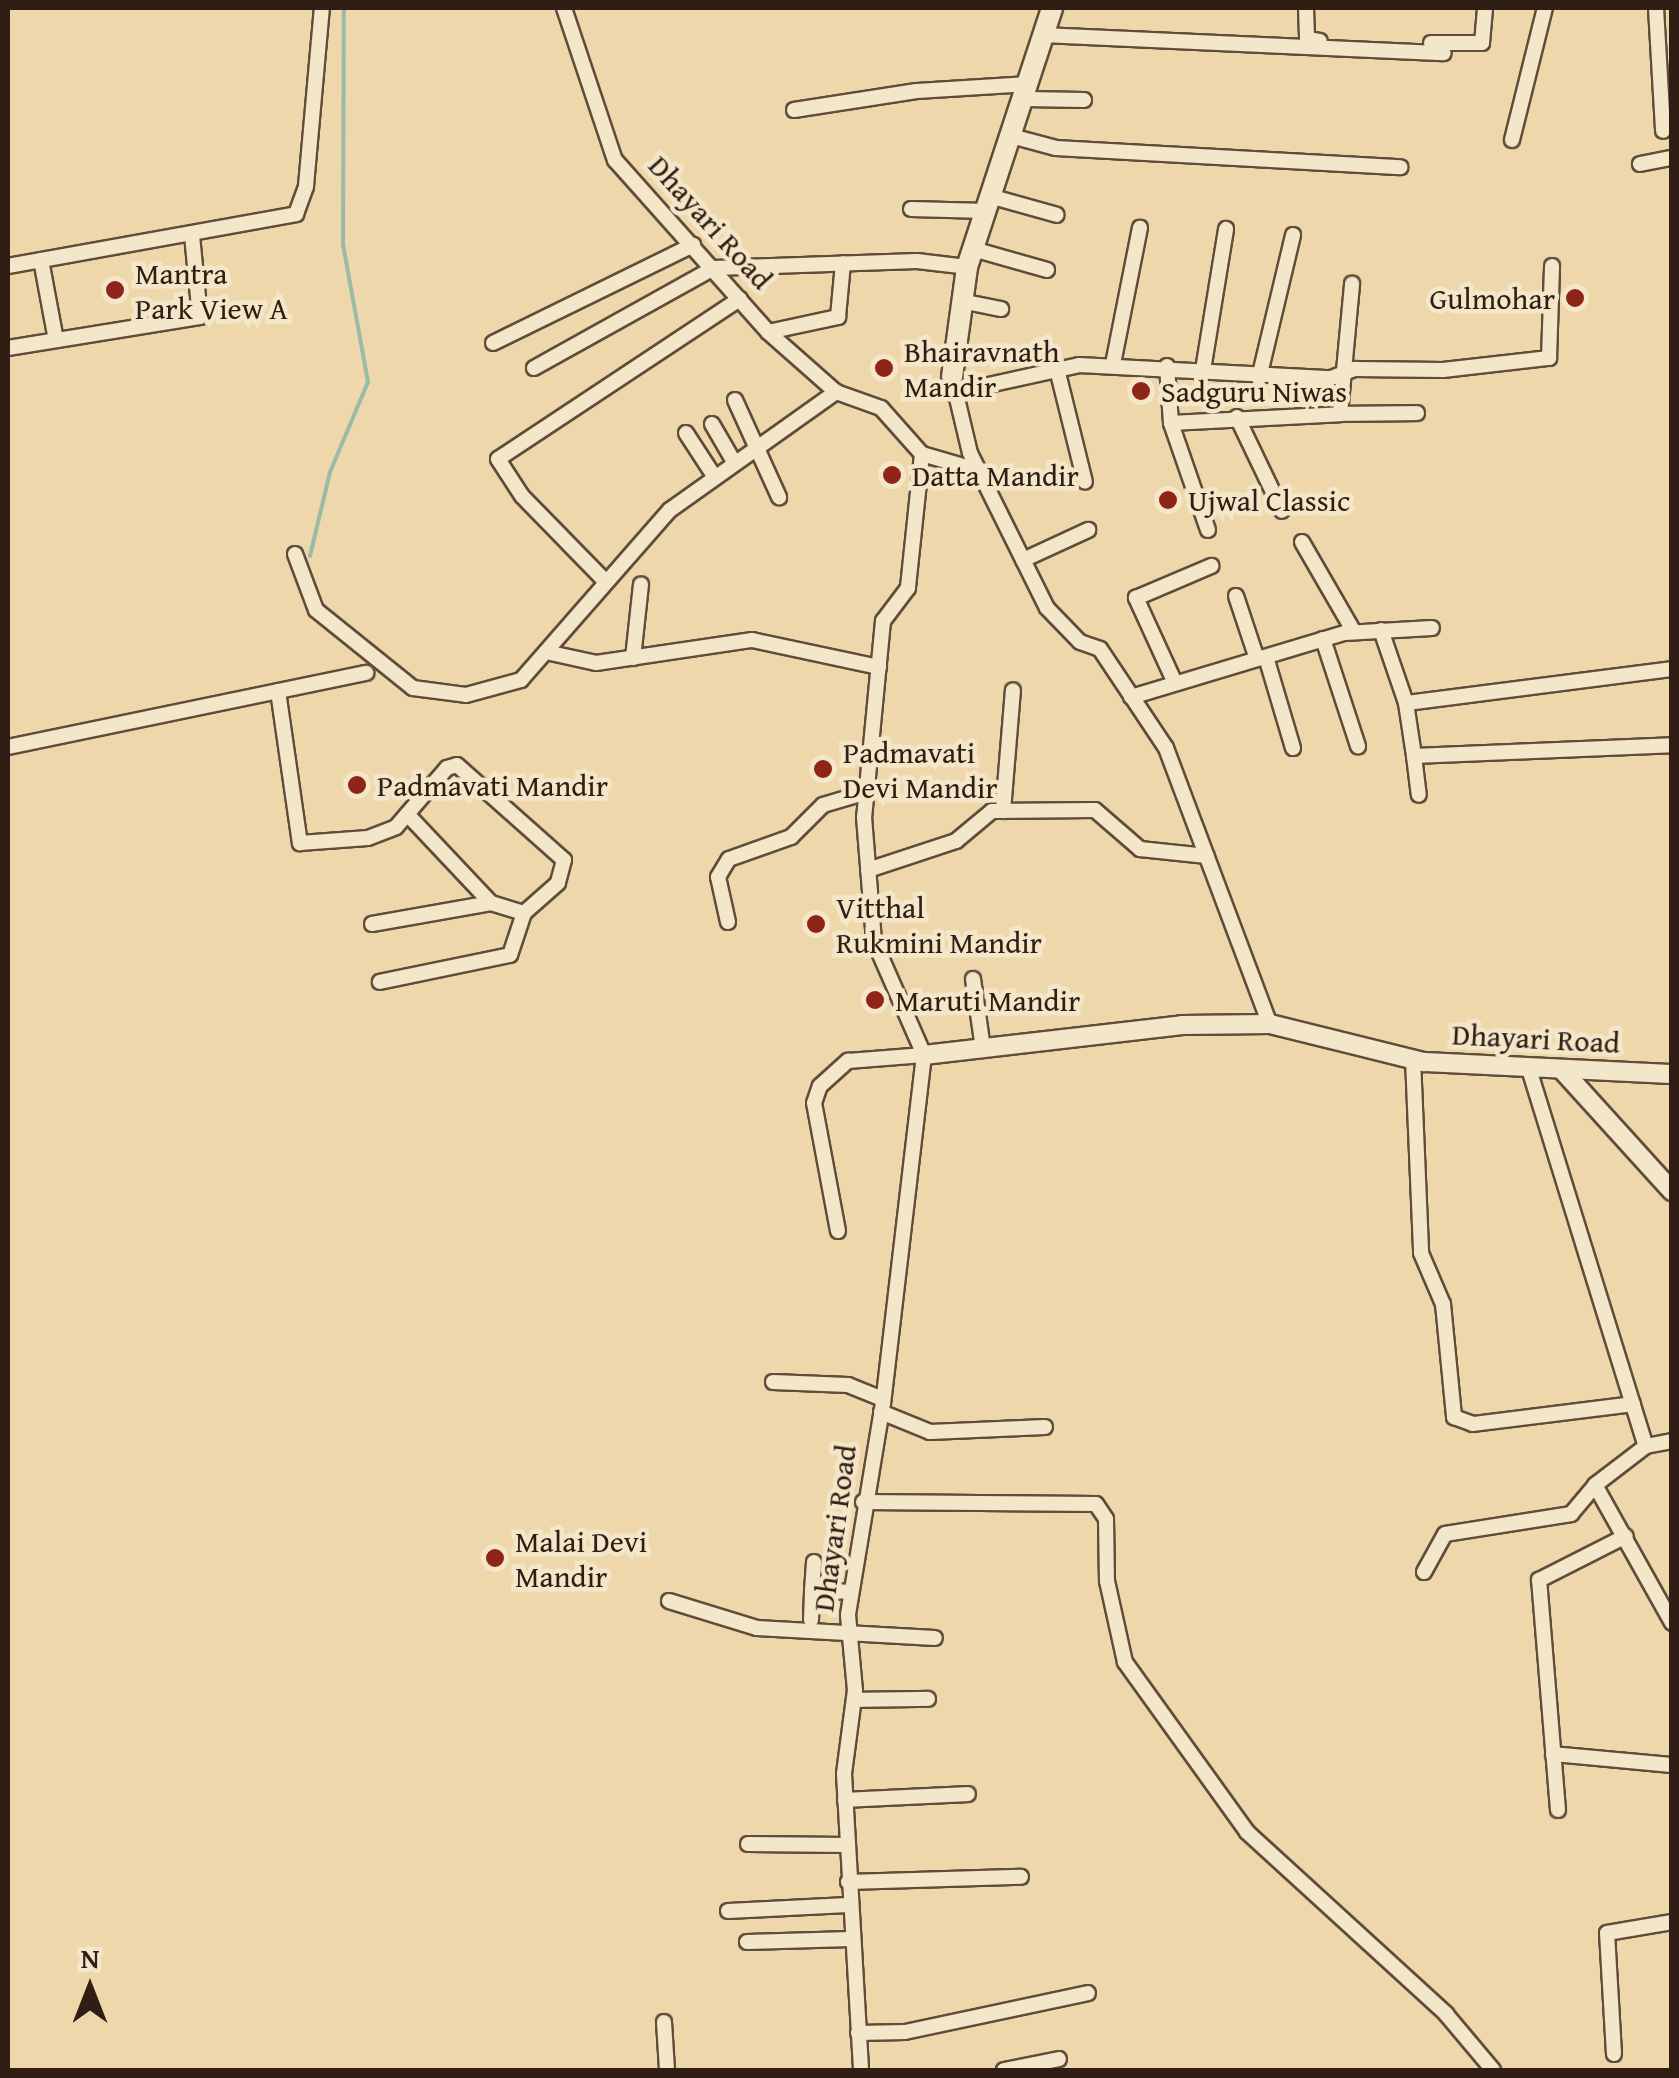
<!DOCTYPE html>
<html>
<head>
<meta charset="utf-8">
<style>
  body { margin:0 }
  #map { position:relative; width:1679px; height:2078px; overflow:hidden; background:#eed8ab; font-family:"Gentium Book Plus",serif }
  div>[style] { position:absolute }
  .stream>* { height:4px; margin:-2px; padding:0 2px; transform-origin:2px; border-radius:2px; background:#9abba5 }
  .roads { filter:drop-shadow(2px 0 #604c3a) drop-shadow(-2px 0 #604c3a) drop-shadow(0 2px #604c3a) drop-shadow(0 -2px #604c3a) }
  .minor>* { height:14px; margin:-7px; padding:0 7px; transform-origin:7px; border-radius:7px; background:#f4e6c8 }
  .tertiary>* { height:18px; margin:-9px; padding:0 9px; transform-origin:9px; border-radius:9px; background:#f4e6c8 }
  .secondary>* { height:20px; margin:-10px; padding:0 10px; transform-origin:10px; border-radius:10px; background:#f4e6c8 }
  .dots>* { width:28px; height:28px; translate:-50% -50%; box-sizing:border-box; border:5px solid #f4e6c8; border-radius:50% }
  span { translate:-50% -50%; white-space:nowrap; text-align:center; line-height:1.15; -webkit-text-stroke:9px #f4e6c8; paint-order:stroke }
  .street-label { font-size:30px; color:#301e15 }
  .poi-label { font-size:30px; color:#301e15 }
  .left { translate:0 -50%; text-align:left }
  .right { translate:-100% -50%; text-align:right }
  .frame { position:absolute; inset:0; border:10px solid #301e15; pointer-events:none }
  .north { position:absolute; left:40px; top:1938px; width:100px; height:100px; -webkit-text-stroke:8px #f4e6c8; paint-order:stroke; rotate:0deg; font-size:28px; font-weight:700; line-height:40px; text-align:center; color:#301e15 }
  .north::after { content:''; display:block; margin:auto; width:35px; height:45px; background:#301e15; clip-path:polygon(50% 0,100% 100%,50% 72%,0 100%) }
</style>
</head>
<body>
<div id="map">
  <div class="stream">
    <div style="left:310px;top:556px;width:86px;rotate:-76.6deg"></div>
    <div style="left:330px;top:472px;width:98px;rotate:-67.1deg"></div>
    <div style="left:368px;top:382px;width:139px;rotate:-100.3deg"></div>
    <div style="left:343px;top:245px;width:237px;rotate:-89.8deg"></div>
  </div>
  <div class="roads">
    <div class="minor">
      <div style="left:564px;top:8px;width:160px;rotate:71.5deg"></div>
      <div style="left:615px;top:160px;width:230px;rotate:48.3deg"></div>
      <div style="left:768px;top:332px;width:91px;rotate:41.4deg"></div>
      <div style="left:836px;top:392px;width:48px;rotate:19.6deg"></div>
      <div style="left:881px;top:408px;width:62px;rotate:48.3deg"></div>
      <div style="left:922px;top:454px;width:135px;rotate:96deg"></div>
      <div style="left:908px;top:588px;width:41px;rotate:127.1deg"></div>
      <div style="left:883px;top:621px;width:197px;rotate:95.5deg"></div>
      <div style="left:864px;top:817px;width:124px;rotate:85.4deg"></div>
      <div style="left:874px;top:941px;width:124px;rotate:66.3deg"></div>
      <div style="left:924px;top:1055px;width:350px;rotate:96.7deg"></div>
      <div style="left:883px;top:1403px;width:215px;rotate:99.4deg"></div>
      <div style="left:848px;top:1615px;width:75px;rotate:84.7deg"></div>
      <div style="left:855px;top:1690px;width:85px;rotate:97.5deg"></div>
      <div style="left:844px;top:1774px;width:296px;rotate:86.7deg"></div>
      <div style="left:1306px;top:8px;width:31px;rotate:88deg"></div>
      <div style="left:1307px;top:39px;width:13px;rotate:9deg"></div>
      <div style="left:1656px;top:8px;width:123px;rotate:86.7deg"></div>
      <div style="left:1042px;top:35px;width:402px;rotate:2.6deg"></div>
      <div style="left:1431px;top:43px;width:51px"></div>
      <div style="left:1482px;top:43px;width:35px;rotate:-85deg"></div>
      <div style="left:1025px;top:99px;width:59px;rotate:1deg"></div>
      <div style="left:794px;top:110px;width:124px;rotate:-8.8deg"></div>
      <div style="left:917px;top:91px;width:112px;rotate:-3.6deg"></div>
      <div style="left:1015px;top:137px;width:42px;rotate:15deg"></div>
      <div style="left:1056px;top:148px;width:345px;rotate:3.2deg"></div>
      <div style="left:1512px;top:140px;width:136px;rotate:-76deg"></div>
      <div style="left:1640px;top:164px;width:33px;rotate:-11deg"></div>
      <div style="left:993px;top:197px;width:66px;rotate:15.7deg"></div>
      <div style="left:911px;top:209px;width:75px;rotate:1.5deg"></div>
      <div style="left:973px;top:249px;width:77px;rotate:15.8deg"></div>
      <div style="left:41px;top:260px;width:81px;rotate:79.4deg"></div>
      <div style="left:8px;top:266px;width:293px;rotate:-10.2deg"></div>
      <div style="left:296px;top:214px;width:30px;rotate:-70deg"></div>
      <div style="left:306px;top:186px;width:179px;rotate:-84.9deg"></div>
      <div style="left:961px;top:301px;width:41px;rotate:11.3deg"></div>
      <div style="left:768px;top:332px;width:72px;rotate:-12.1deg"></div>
      <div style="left:838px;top:317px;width:54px;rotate:-84.7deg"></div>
      <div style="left:493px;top:343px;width:223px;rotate:-26.1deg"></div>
      <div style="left:8px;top:348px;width:194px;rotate:-9.2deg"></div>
      <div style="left:200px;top:317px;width:82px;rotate:-95.6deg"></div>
      <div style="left:1113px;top:364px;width:139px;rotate:-78.8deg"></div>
      <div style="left:1167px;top:366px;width:57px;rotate:86deg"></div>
      <div style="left:534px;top:368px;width:206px;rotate:-29.1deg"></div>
      <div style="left:714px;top:268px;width:203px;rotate:-2deg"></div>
      <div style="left:917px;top:261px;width:50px;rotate:6.8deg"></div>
      <div style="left:1057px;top:369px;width:116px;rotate:76.1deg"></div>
      <div style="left:1203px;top:370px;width:143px;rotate:-80.7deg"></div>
      <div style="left:952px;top:377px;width:78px;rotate:76.7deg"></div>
      <div style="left:970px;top:453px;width:173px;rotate:63.6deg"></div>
      <div style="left:1047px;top:608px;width:47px;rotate:45.9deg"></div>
      <div style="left:1080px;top:642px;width:21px;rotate:19deg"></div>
      <div style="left:1100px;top:649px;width:119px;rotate:56.3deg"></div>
      <div style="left:1166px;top:748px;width:295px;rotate:69.4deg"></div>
      <div style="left:1259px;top:378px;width:147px;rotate:-76.6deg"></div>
      <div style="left:952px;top:393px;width:130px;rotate:-12.4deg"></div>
      <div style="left:1079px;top:365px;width:252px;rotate:3deg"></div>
      <div style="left:1331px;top:378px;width:26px;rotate:-21deg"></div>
      <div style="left:1355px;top:369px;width:88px;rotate:0.7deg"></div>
      <div style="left:1443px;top:370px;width:107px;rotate:-6.5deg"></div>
      <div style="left:1549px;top:358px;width:92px;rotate:-88.1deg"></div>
      <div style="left:735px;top:400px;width:107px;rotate:65.6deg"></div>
      <div style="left:1340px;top:414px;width:77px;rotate:-0.7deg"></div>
      <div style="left:1237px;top:417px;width:104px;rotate:64.4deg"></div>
      <div style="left:712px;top:424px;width:44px;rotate:59.9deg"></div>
      <div style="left:686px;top:433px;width:51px;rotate:56.9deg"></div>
      <div style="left:922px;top:454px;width:60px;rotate:16.3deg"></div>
      <div style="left:1208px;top:530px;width:113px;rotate:-109.1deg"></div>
      <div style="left:1171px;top:423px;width:169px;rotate:-3deg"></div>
      <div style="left:1340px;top:414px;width:131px;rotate:-84.7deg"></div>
      <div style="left:1302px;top:542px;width:104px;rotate:60deg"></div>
      <div style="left:295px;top:554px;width:60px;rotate:69.4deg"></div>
      <div style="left:316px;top:610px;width:124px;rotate:38.8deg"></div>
      <div style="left:413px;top:688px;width:53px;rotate:7.5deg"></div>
      <div style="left:466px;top:695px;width:57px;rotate:-15.3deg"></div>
      <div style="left:521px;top:680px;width:226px;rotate:-48.8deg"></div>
      <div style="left:670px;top:510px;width:204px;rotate:-35.4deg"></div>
      <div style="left:1023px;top:560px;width:72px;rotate:-24.8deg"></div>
      <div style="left:605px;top:581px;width:119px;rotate:-134.3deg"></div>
      <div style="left:522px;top:496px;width:44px;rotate:-123deg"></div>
      <div style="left:498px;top:459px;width:290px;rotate:-33.5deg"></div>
      <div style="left:1236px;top:596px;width:66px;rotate:71.6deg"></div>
      <div style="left:1381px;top:630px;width:77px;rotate:71.1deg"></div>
      <div style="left:1323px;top:639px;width:113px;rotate:71.9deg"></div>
      <div style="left:546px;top:652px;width:51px;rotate:12.4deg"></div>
      <div style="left:596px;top:663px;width:158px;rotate:-8.4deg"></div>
      <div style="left:752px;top:640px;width:130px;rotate:12deg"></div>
      <div style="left:1266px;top:657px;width:95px;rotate:73.5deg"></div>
      <div style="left:633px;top:658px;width:74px;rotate:-83.8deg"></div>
      <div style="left:1672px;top:669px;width:268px;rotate:172.7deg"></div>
      <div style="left:1406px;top:703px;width:54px;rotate:81.4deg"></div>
      <div style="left:1414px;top:756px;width:258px;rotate:-2.4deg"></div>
      <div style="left:1175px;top:683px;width:94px;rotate:-114.6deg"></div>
      <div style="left:1136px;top:598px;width:82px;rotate:-23.1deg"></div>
      <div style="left:278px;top:691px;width:154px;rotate:81.8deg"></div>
      <div style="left:300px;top:843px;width:68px;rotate:-4.2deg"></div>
      <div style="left:368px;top:838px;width:30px;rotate:-21deg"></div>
      <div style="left:396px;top:827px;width:78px;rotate:-49.2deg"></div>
      <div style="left:447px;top:768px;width:10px;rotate:-17deg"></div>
      <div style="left:457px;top:765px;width:143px;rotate:41.6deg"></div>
      <div style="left:564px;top:860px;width:24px;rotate:105deg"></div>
      <div style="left:558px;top:883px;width:45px;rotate:138.6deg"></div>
      <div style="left:524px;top:913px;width:44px;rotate:108.4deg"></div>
      <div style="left:510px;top:955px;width:133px;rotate:168.3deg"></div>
      <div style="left:1131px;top:697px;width:223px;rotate:-16.7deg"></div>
      <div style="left:1345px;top:633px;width:87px;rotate:-3.3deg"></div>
      <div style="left:8px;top:747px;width:366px;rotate:-11.7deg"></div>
      <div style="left:1414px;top:756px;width:39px;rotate:83deg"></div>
      <div style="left:1003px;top:811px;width:121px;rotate:-85.3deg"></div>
      <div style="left:868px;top:870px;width:93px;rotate:-18.2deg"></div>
      <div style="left:956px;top:841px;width:47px;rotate:-39.8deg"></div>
      <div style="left:992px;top:811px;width:103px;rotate:-0.6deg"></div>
      <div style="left:1095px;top:810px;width:60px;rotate:40.9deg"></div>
      <div style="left:1140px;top:849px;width:67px;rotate:6deg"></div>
      <div style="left:491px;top:903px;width:34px;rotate:17deg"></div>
      <div style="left:728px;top:922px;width:46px;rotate:-102.5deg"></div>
      <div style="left:718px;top:877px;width:21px;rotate:-59deg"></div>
      <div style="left:729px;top:859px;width:66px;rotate:-19.5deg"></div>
      <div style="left:791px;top:837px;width:45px;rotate:-45deg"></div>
      <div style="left:823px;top:805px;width:46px;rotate:-16.5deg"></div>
      <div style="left:372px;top:924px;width:121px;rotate:-10deg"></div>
      <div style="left:491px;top:903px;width:122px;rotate:-133.3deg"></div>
      <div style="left:973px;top:979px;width:70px;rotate:81.8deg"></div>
      <div style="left:1413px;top:1059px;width:194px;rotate:87.6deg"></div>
      <div style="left:1421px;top:1253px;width:56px;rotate:66.7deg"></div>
      <div style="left:1443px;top:1304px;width:114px;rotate:84.4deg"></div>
      <div style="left:1454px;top:1417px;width:20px;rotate:20deg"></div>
      <div style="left:1473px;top:1424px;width:161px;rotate:-7.1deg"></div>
      <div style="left:1529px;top:1069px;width:395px;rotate:72.8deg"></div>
      <div style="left:1646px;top:1446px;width:64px;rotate:142.6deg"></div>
      <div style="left:1595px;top:1485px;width:158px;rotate:60.8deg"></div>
      <div style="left:838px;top:1231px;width:130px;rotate:-100.6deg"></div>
      <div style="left:814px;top:1103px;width:18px;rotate:-71deg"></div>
      <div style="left:820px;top:1086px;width:38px;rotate:-42deg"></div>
      <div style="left:848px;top:1061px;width:76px;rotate:-4.5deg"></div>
      <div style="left:773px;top:1382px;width:75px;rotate:2.3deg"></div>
      <div style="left:848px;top:1385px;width:38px;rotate:22deg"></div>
      <div style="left:881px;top:1412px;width:53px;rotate:22.2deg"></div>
      <div style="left:930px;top:1432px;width:115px;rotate:-2.5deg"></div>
      <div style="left:1646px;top:1446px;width:26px;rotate:-11deg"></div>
      <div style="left:863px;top:1502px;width:233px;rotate:0.5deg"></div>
      <div style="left:1096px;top:1504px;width:18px;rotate:56deg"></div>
      <div style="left:1106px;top:1519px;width:62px;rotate:89.1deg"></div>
      <div style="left:1107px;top:1581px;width:83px;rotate:77.5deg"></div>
      <div style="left:1125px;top:1662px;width:209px;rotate:54.3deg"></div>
      <div style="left:1247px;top:1832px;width:270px;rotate:42.4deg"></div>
      <div style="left:1446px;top:2014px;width:73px;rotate:50deg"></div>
      <div style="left:814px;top:1562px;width:28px;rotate:94deg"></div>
      <div style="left:812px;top:1590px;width:39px;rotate:3deg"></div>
      <div style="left:1424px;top:1572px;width:43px;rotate:-61.1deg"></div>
      <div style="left:1445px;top:1534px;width:128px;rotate:-9deg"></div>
      <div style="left:1571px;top:1514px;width:38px;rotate:-50deg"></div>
      <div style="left:669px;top:1601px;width:92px;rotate:17.1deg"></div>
      <div style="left:757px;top:1628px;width:178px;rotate:3.2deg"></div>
      <div style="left:811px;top:1620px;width:30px;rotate:-88deg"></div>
      <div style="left:854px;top:1700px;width:74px;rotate:-0.8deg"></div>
      <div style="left:1553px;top:1754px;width:120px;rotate:5.3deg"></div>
      <div style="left:845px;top:1800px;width:123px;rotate:-2.8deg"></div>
      <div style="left:1558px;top:1810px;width:231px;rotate:-94.7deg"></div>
      <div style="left:1539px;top:1580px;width:97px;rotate:-26.8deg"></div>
      <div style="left:748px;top:1844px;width:98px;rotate:0.6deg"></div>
      <div style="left:848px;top:1882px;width:173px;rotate:-1.7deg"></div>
      <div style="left:728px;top:1911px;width:120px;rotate:-2.9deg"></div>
      <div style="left:747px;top:1942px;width:104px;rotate:-1.7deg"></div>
      <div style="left:664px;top:2022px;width:48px;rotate:86.4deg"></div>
      <div style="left:858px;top:2033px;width:47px;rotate:-1.2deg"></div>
      <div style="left:905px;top:2032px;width:187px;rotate:-12deg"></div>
      <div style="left:1614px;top:2054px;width:121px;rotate:-93.3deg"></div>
      <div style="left:1607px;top:1933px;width:66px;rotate:-9.6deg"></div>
      <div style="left:1004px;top:2070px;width:56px;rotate:-11.3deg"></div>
    </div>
    <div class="tertiary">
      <div style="left:924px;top:1055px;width:260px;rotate:-6.6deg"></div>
      <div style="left:1182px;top:1025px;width:88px;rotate:-0.7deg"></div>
      <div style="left:1270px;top:1024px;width:159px;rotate:13.9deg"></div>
      <div style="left:1424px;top:1062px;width:248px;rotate:2.8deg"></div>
      <div style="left:1564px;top:1072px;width:161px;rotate:47.8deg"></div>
    </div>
    <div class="secondary">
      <div style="left:952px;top:377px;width:111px;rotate:-82.2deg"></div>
      <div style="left:967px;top:267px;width:273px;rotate:-71.8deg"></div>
    </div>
  </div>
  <div class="dots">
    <div style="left:115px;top:290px;background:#8f2418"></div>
    <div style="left:1575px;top:298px;background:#8f2418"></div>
    <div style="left:884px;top:368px;background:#8f2418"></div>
    <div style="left:1141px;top:391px;background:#8f2418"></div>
    <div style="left:892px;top:475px;background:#8f2418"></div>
    <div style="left:1168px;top:500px;background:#8f2418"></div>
    <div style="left:823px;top:769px;background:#8f2418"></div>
    <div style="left:357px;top:785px;background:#8f2418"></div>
    <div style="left:816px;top:924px;background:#8f2418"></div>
    <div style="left:875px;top:1000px;background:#8f2418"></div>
    <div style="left:495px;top:1558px;background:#8f2418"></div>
  </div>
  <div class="street-label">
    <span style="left:711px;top:222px;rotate:48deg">Dhayari Road</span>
    <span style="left:1536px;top:1038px;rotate:3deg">Dhayari Road</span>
    <span style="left:834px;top:1528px;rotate:-82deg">Dhayari Road</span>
  </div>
  <div class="poi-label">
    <span class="left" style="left:135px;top:290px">Mantra<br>Park View A</span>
    <span class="right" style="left:1555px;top:298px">Gulmohar</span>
    <span class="left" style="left:904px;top:368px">Bhairavnath<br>Mandir</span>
    <span class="left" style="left:1161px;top:391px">Sadguru Niwas</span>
    <span class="left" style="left:912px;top:475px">Datta Mandir</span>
    <span class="left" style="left:1188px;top:500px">Ujwal Classic</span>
    <span class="left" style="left:843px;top:769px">Padmavati<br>Devi Mandir</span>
    <span class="left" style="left:377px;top:785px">Padmavati Mandir</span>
    <span class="left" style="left:836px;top:924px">Vitthal<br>Rukmini Mandir</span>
    <span class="left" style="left:895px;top:1000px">Maruti Mandir</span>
    <span class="left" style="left:515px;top:1558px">Malai Devi<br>Mandir</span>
  </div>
  <div class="frame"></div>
  <div class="north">N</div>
</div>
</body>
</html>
